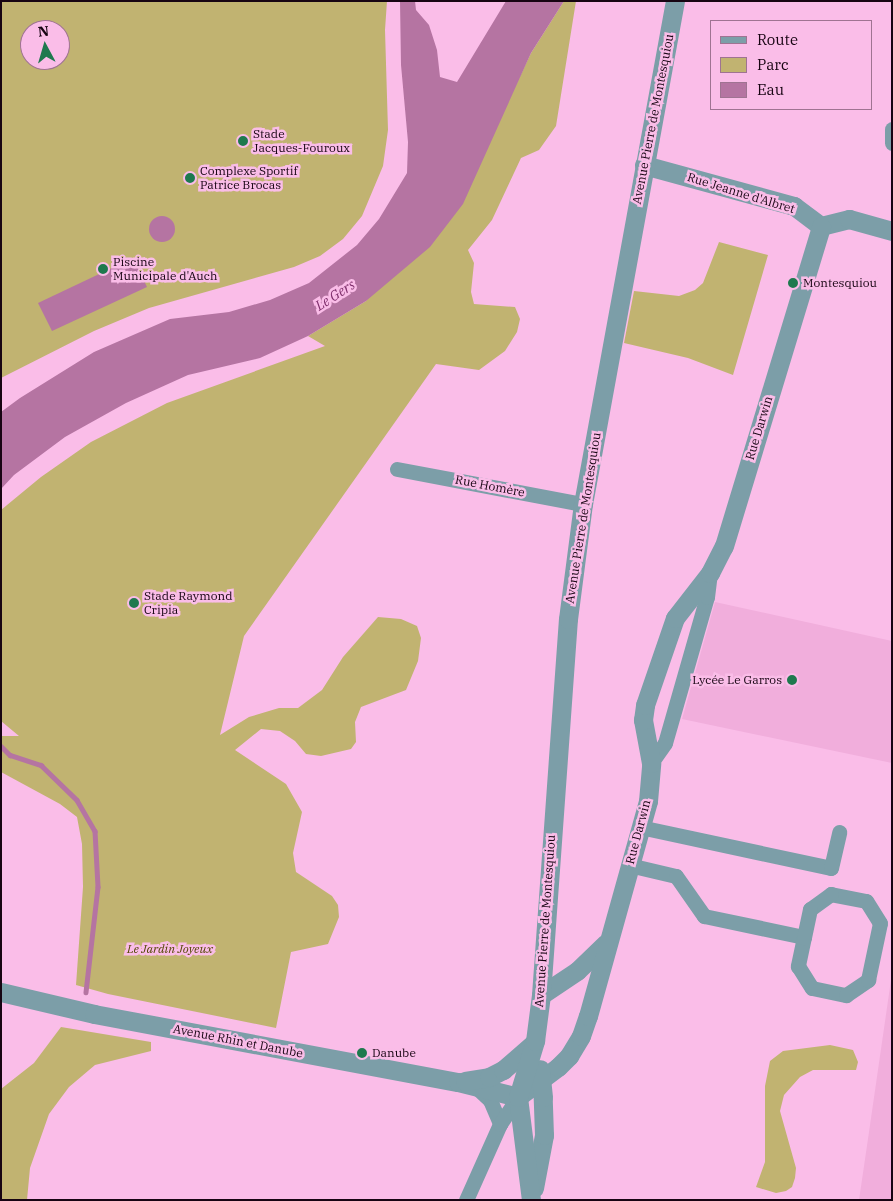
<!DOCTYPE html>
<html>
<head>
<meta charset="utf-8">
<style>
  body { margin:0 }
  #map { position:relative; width:893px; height:1201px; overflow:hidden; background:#fabde8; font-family:"IBM Plex Serif",serif }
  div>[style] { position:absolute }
  .built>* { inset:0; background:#f1aedc }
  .green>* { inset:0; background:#c1b371 }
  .water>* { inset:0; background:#b574a2 }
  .round { border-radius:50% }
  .stream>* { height:4.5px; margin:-2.25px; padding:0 2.25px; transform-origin:2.25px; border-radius:2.25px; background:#b574a2 }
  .minor>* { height:15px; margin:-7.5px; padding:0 7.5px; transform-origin:7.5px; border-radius:7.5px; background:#7c9ea8 }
  .tertiary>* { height:19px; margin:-9.5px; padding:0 9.5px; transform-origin:9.5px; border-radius:9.5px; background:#7c9ea8 }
  .dots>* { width:14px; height:14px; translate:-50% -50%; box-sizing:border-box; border:2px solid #fabde8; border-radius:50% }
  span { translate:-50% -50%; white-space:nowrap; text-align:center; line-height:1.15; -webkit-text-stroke:5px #fabde8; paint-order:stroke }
  .street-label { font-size:12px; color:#170412 }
  .poi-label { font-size:12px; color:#170412 }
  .left { translate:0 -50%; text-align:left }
  .right { translate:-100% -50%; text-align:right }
  .park-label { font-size:12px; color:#534704; font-style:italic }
  .water-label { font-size:14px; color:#80306d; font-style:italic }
  .frame { position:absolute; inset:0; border:2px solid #170412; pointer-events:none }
  .legend { position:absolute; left:710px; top:20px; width:162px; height:90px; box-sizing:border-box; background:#fabde8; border:1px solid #9f7392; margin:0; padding:6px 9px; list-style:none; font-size:15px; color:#170412 }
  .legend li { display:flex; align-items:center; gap:10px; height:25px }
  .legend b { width:25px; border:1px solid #9f7392 }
  .north { position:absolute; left:20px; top:20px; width:50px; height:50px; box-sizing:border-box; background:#fabde8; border:1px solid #9f7392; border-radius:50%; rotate:354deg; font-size:14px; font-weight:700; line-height:20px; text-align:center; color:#170412 }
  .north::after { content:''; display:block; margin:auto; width:18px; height:22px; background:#1e794e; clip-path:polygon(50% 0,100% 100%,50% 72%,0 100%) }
</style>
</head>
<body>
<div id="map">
  <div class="built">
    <div style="clip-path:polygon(715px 602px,892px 641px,892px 763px,682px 719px)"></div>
    <div style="clip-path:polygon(892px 973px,892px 1200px,859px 1200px,869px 1132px)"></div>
  </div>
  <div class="green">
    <div style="clip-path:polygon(evenodd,1px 1px,387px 1px,385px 30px,388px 130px,383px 166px,362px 216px,343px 239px,320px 256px,294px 267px,149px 308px,94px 331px,1px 378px,1px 1px,30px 30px,60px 30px,60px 60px,30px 60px,30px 30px)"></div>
    <div style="clip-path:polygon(564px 1px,576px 1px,556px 126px,539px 150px,521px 158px,492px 220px,468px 250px,474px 263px,471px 292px,474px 304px,515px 307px,520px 319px,517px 332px,505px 351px,479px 370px,436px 364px,244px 636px,220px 735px,249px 717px,279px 708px,298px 708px,322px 690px,343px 657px,378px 617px,401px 619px,417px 626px,421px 638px,418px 661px,406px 690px,361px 707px,355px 722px,356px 742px,351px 749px,321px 756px,306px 754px,295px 741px,280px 731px,261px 729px,235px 750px,286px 784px,302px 812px,293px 853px,296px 872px,332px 896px,338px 905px,339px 917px,328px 944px,291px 952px,276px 1028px,108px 994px,76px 985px,83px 887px,82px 844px,77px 817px,60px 804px,1px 772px,1px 736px,19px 736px,1px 721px,1px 510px,41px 477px,91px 442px,167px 403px,325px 346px,308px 336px,366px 301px,498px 123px,531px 53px)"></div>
    <div style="clip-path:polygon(719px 242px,768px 255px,733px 375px,688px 358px,624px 343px,634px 291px,679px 296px,695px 290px,703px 283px)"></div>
    <div style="clip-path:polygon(61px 1027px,151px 1042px,151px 1051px,95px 1065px,69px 1087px,49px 1114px,30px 1168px,27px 1200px,1px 1200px,1px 1089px,34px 1063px)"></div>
    <div style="clip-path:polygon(830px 1045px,853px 1050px,858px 1062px,856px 1070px,813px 1070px,800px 1077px,784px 1095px,780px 1111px,796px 1168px,795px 1178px,792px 1187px,786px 1191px,776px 1193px,756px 1187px,765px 1162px,765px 1086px,770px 1061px,783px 1051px)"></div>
  </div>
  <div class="water">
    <div style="clip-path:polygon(400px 1px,415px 1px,416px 10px,429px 25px,437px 50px,440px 77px,457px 82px,506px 1px,564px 1px,531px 53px,463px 204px,430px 247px,366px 301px,308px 336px,260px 358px,188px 375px,126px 403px,65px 437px,14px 475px,1px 489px,1px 412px,20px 398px,94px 352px,170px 319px,229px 312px,270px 300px,309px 283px,357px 245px,379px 219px,407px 173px,408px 142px,401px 65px)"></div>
    <div class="round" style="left:149px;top:216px;width:26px;height:26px"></div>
    <div style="clip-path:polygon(133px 258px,147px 287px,52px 331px,38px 303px)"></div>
  </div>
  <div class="stream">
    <div style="left:1px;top:746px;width:13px;rotate:45deg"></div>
    <div style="left:10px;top:755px;width:33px;rotate:18deg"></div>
    <div style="left:41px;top:765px;width:50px;rotate:44.2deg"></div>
    <div style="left:77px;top:800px;width:36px;rotate:60deg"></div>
    <div style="left:95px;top:831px;width:56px;rotate:86.9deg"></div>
    <div style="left:98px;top:887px;width:106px;rotate:96.5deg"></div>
  </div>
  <div class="minor">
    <div style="left:892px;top:129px;width:14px;rotate:90deg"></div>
    <div style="left:397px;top:469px;width:189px;rotate:10.7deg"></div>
    <div style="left:651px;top:763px;width:24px;rotate:-55deg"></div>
    <div style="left:665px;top:743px;width:152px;rotate:-74deg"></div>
    <div style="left:707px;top:597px;width:24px;rotate:-83deg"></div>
    <div style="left:640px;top:827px;width:195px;rotate:12.1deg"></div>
    <div style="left:831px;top:868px;width:37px;rotate:-77deg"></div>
    <div style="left:629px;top:865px;width:48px;rotate:13.2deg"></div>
    <div style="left:676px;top:876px;width:49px;rotate:55deg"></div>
    <div style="left:704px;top:916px;width:102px;rotate:11.9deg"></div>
    <div style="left:804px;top:937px;width:30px;rotate:102deg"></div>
    <div style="left:798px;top:966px;width:26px;rotate:58deg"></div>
    <div style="left:812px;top:988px;width:35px;rotate:12deg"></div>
    <div style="left:846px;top:995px;width:27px;rotate:-34deg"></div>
    <div style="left:868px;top:980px;width:58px;rotate:-78.1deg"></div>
    <div style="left:880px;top:923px;width:26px;rotate:-122deg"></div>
    <div style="left:866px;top:901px;width:36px;rotate:-169deg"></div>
    <div style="left:831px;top:894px;width:26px;rotate:144deg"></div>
    <div style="left:810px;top:909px;width:29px;rotate:102deg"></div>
    <div style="left:476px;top:1087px;width:19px;rotate:43deg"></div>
    <div style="left:490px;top:1100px;width:26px;rotate:67deg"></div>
    <div style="left:466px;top:1200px;width:83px;rotate:-65.9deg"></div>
    <div style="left:500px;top:1124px;width:32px;rotate:-56deg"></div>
  </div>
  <div class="tertiary">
    <div style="left:644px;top:165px;width:156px;rotate:15.3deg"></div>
    <div style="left:794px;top:206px;width:34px;rotate:37deg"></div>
    <div style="left:821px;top:226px;width:29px;rotate:-14deg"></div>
    <div style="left:849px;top:219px;width:45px;rotate:15.6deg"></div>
    <div style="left:1px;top:992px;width:96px;rotate:13.3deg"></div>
    <div style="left:94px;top:1014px;width:370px;rotate:10.6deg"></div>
    <div style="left:458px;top:1082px;width:62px;rotate:14deg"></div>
    <div style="left:541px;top:995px;width:43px;rotate:-33.7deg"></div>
    <div style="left:577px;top:971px;width:40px;rotate:-44deg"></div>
    <div style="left:465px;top:1081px;width:24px;rotate:-9deg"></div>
    <div style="left:489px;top:1077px;width:16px;rotate:-27deg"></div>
    <div style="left:503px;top:1070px;width:40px;rotate:-41deg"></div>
    <div style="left:518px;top:1097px;width:50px;rotate:-36.9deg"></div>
    <div style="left:558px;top:1067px;width:16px;rotate:-45deg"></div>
    <div style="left:569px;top:1056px;width:23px;rotate:-59deg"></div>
    <div style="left:581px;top:1036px;width:21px;rotate:-71deg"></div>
    <div style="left:588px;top:1016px;width:223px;rotate:-74.4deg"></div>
    <div style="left:648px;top:801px;width:38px;rotate:-85deg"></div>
    <div style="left:651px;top:763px;width:44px;rotate:-100.5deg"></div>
    <div style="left:643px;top:720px;width:15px;rotate:-82deg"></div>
    <div style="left:645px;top:705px;width:92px;rotate:-71deg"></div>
    <div style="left:675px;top:618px;width:57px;rotate:-52.1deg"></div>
    <div style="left:710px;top:573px;width:30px;rotate:-63deg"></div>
    <div style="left:724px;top:546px;width:334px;rotate:-73.1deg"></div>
    <div style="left:534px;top:1188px;width:54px;rotate:-79.3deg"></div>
    <div style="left:544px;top:1135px;width:38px;rotate:-92deg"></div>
    <div style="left:543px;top:1097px;width:28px;rotate:-96deg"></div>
    <div style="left:531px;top:1200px;width:104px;rotate:-97.2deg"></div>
    <div style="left:518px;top:1097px;width:59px;rotate:-73.1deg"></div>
    <div style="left:535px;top:1041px;width:46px;rotate:-82.6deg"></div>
    <div style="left:541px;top:995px;width:377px;rotate:-85.9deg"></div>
    <div style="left:568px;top:619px;width:116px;rotate:-82.6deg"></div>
    <div style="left:583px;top:504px;width:511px;rotate:-79.64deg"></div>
  </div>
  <div class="dots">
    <div style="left:243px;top:141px;background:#1e794e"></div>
    <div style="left:190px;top:178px;background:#1e794e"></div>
    <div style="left:103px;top:269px;background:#1e794e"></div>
    <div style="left:793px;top:283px;background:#1e794e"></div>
    <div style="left:134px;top:603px;background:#1e794e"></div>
    <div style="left:792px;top:680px;background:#1e794e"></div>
    <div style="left:362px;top:1053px;background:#1e794e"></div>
  </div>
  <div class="street-label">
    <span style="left:653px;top:119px;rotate:-79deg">Avenue Pierre de Montesquiou</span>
    <span style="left:741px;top:193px;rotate:17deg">Rue Jeanne d'Albret</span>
    <span style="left:759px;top:428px;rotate:-73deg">Rue Darwin</span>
    <span style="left:490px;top:486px;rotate:11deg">Rue Homère</span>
    <span style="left:583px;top:518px;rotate:-81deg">Avenue Pierre de Montesquiou</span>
    <span style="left:638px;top:832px;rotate:-75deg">Rue Darwin</span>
    <span style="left:545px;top:921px;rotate:-86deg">Avenue Pierre de Montesquiou</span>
    <span style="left:238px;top:1041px;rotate:11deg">Avenue Rhin et Danube</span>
  </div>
  <div class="poi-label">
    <span class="left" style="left:253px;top:141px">Stade<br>Jacques-Fouroux</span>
    <span class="left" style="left:200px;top:178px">Complexe Sportif<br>Patrice Brocas</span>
    <span class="left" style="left:113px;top:269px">Piscine<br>Municipale d'Auch</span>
    <span class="left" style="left:803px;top:283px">Montesquiou</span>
    <span class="left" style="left:144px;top:603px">Stade Raymond<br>Cripia</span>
    <span class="right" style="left:782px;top:680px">Lycée Le Garros</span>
    <span class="left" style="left:372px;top:1053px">Danube</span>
  </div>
  <div class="park-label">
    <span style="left:170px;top:949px">Le Jardin Joyeux</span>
  </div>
  <div class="water-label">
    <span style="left:335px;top:295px;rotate:-33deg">Le Gers</span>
  </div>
  <div class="frame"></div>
  <ul class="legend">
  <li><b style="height:6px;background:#7c9ea8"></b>Route</li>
  <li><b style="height:14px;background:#c1b371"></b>Parc</li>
  <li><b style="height:14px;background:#b574a2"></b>Eau</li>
  </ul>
  <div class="north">N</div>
</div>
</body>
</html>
